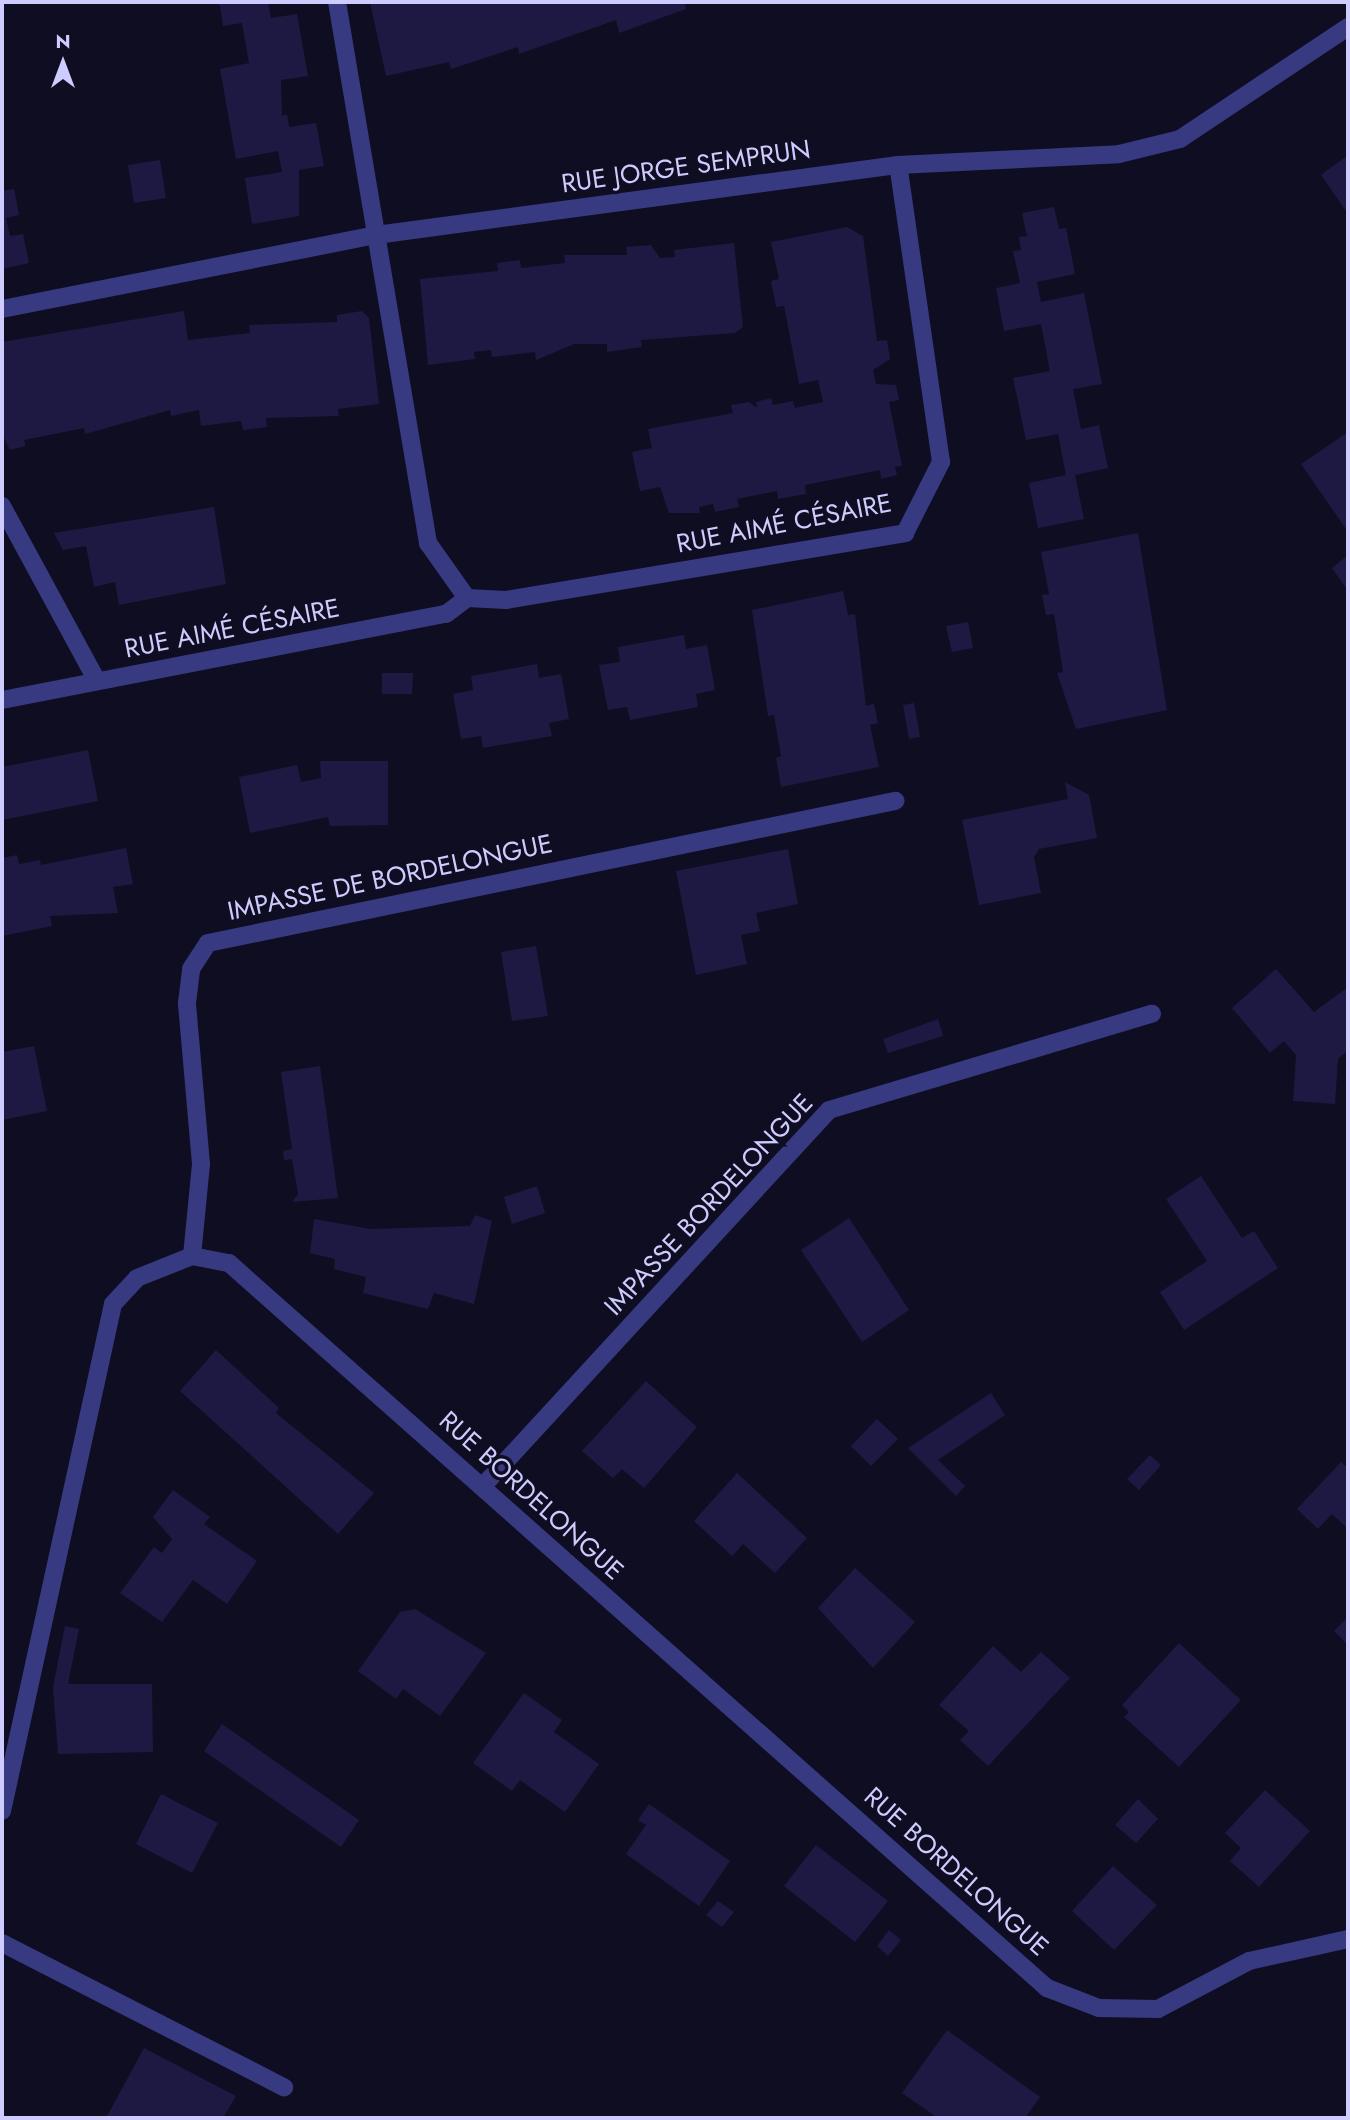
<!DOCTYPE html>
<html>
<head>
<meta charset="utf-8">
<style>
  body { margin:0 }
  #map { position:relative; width:1350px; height:2120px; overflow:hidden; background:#0f0d21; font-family:Jost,sans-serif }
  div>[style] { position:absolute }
  .building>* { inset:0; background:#1e1942 }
  .service>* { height:18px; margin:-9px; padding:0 9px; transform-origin:9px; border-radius:9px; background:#373a80 }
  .minor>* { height:18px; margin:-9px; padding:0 9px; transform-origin:9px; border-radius:9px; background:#373a80 }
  span { translate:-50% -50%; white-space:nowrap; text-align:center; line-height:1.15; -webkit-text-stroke:7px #0f0d21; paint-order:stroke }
  .street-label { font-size:26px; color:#ceccff }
  .frame { position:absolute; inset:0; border:4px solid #ceccff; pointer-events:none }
  .north { position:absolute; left:28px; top:28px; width:70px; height:70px; -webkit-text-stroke:5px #0f0d21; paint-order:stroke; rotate:0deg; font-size:19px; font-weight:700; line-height:28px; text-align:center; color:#ceccff }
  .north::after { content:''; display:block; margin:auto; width:24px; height:32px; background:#ceccff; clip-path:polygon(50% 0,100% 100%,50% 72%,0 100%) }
</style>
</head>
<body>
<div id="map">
  <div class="building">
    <div style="clip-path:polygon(209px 2px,268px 2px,271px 18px,297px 14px,308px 76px,281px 80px,282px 116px,287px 114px,289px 127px,316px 123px,324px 166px,299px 170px,299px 216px,252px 224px,245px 178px,282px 172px,278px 151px,236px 159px,220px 69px,249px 63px,242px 23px,223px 26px,220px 5px)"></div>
    <div style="clip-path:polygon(370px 2px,685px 2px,686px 9px,619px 33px,616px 20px,519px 54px,518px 47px,451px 69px,449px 62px,386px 76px)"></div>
    <div style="clip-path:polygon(1348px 155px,1348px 214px,1321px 175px)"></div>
    <div style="clip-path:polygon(160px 160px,166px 198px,134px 203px,128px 165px)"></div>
    <div style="clip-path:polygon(14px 189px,19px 215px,6px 218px,10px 236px,23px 234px,29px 263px,2px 269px,2px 191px)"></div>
    <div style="clip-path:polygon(1054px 207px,1059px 229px,1066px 228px,1075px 274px,1037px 282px,1041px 302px,1084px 293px,1102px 384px,1073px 389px,1081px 429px,1099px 425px,1108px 468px,1075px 475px,1084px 519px,1038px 528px,1029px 483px,1066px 475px,1058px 434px,1026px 440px,1013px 378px,1050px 371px,1041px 324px,1004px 331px,996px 288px,1020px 283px,1013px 251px,1021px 250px,1019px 237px,1027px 236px,1022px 213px)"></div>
    <div style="clip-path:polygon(847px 227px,863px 236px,877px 341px,887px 340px,890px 359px,873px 370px,876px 384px,896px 385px,899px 400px,889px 402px,902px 466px,895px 467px,897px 475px,881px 479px,880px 470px,805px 485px,806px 494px,778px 499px,777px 491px,737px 499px,739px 507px,715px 512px,713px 504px,699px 507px,700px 513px,669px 513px,660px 487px,640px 491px,632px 452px,652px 448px,648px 429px,733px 413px,731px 405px,749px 402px,757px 408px,756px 402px,771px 398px,773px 405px,793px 401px,795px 408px,823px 402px,818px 380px,799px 384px,784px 306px,776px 307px,771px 281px,779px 279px,771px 242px)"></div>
    <div style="clip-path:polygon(734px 243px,743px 327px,735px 333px,641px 340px,642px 347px,607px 352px,607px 344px,574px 344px,536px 360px,535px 352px,492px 357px,491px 350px,474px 352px,475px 359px,428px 365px,420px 279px,498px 271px,497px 263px,520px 260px,521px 268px,565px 263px,564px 255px,627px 255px,626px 247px,651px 245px,660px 258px,675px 257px,674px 250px)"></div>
    <div style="clip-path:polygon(184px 311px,188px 340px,250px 333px,249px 325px,337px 322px,337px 315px,362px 311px,369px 318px,379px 404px,338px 409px,339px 416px,266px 418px,267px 427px,243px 430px,241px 421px,201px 426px,199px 410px,171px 416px,170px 410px,85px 434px,84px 428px,24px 440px,26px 446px,10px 450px,2px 434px,2px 342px)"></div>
    <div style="clip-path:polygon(1348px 432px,1348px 532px,1301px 464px)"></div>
    <div style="clip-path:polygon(214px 507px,226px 584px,119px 605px,115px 582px,94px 587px,86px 546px,63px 550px,54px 533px)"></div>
    <div style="clip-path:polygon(1138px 533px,1167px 710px,1076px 729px,1057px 673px,1063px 672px,1054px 614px,1046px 615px,1042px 595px,1049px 594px,1041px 552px)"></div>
    <div style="clip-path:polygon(1348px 555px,1348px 591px,1332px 568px)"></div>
    <div style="clip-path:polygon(843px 591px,848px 615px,855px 614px,866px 706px,874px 704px,878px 723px,870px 725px,879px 767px,781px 787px,776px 758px,781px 756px,774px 715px,768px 716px,752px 610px)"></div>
    <div style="clip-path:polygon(968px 622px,973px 648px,952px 652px,946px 626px)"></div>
    <div style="clip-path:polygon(684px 635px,686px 649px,707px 645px,715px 690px,696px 694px,698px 707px,630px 720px,627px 707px,608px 710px,599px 665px,620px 662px,618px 647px)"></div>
    <div style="clip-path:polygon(537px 664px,539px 678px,561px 674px,569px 719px,549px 723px,552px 736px,483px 748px,481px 736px,461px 739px,453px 694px,473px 690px,471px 676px)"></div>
    <div style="clip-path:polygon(382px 673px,413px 673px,412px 694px,382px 694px)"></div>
    <div style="clip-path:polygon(914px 703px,920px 737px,909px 739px,903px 705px)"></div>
    <div style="clip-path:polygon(88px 750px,98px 801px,2px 820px,2px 767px)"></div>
    <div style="clip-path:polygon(320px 761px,388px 761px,388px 825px,330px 826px,328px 817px,250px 833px,239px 777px,297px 765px,301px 782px,321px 778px)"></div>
    <div style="clip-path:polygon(1065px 782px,1089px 795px,1097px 838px,1039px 849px,1034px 857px,1041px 893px,979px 905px,962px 820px,1068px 799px)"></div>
    <div style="clip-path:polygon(126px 848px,133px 884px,113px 887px,118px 913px,50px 916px,52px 926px,2px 936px,2px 858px,17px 855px,19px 864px,40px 860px,41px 865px)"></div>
    <div style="clip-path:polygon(788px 849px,798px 904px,756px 913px,760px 931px,741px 935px,747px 964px,696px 975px,676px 871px)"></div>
    <div style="clip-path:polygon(536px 946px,548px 1016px,512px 1021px,501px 952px)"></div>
    <div style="clip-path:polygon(1276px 969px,1314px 1012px,1348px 987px,1348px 1050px,1338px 1059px,1335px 1104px,1293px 1101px,1296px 1055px,1284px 1041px,1270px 1053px,1232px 1008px)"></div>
    <div style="clip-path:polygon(938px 1019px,943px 1036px,888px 1053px,883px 1039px)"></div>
    <div style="clip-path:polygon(34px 1046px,47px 1111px,2px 1120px,2px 1052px)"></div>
    <div style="clip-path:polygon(320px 1066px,338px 1198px,292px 1202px,298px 1194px,292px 1159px,284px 1160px,283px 1151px,292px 1149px,281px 1072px)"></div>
    <div style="clip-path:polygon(1201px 1176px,1242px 1238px,1254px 1231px,1278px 1268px,1184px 1330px,1160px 1292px,1207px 1261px,1166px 1199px)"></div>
    <div style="clip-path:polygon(537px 1186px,545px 1213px,512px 1224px,504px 1197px)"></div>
    <div style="clip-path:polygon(475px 1215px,492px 1221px,474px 1304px,434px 1293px,428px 1309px,363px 1293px,366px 1277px,334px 1269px,335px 1259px,310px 1253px,314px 1219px,371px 1229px,470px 1226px)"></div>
    <div style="clip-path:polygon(849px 1218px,909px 1310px,862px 1342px,801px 1250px)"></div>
    <div style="clip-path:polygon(216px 1350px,279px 1408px,276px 1413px,374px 1493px,338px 1534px,180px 1391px)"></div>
    <div style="clip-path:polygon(646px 1381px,697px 1427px,644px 1488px,622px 1469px,613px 1478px,582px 1451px)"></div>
    <div style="clip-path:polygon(991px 1393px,1005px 1415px,938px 1460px,965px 1486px,956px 1496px,908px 1448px)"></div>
    <div style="clip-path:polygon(877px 1419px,898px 1439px,871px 1466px,851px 1446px)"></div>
    <div style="clip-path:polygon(1150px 1455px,1161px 1465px,1139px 1490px,1127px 1479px)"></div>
    <div style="clip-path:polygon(1341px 1462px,1348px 1468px,1348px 1529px,1332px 1514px,1318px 1529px,1297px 1509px)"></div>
    <div style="clip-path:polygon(737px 1473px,807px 1538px,775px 1573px,743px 1544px,732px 1556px,694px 1521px)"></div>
    <div style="clip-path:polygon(173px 1490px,210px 1517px,204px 1524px,257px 1561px,227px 1604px,193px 1580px,162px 1622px,120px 1593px,154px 1547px,162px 1553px,172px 1539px,153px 1517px)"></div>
    <div style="clip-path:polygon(855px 1568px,915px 1622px,873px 1668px,818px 1608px)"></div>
    <div style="clip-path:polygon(415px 1609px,486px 1653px,440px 1716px,403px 1689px,396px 1699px,358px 1671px,400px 1612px)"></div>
    <div style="clip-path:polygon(1348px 1617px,1348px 1645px,1334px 1631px)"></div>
    <div style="clip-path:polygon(65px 1626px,79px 1629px,68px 1684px,152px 1684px,153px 1752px,58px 1754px,53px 1687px)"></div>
    <div style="clip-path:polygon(1179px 1643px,1241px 1700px,1179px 1767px,1124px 1717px,1129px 1712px,1122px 1705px)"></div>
    <div style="clip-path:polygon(993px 1646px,1021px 1672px,1041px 1652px,1070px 1678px,988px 1766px,960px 1740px,969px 1731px,939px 1705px)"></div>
    <div style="clip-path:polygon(524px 1693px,562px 1720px,554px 1732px,599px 1764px,565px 1812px,520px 1780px,512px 1791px,473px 1763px)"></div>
    <div style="clip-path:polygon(222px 1724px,359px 1820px,341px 1847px,204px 1751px)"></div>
    <div style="clip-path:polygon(1265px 1790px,1310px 1831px,1259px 1887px,1230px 1861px,1241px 1848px,1225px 1833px)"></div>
    <div style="clip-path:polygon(161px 1794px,218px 1823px,192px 1873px,136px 1844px)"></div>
    <div style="clip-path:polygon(1138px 1799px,1158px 1819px,1136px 1843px,1115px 1825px)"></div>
    <div style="clip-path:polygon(649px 1804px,730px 1861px,699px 1906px,626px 1854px,646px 1825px,638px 1820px)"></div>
    <div style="clip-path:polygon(816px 1845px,888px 1901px,855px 1942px,784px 1886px)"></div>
    <div style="clip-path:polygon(1113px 1866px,1157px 1905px,1114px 1950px,1072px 1911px)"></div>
    <div style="clip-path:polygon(718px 1901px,734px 1912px,722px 1927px,706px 1915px)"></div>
    <div style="clip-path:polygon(889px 1930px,901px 1940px,888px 1956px,877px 1946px)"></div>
    <div style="clip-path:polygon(947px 2030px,1040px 2097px,1025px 2118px,938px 2118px,902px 2093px)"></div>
    <div style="clip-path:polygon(144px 2048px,236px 2096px,223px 2118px,106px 2118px)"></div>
  </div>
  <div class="service">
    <div style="left:2px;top:1943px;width:317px;rotate:27.1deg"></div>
  </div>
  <div class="minor">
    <div style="left:337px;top:2px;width:549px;rotate:80.45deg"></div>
    <div style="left:428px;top:543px;width:67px;rotate:54.7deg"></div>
    <div style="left:467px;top:598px;width:39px;rotate:3deg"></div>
    <div style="left:506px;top:600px;width:405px;rotate:-9.5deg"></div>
    <div style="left:905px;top:533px;width:80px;rotate:-63.1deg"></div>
    <div style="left:941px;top:462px;width:300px;rotate:-98.2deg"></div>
    <div style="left:2px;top:309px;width:381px;rotate:-11.2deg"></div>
    <div style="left:376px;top:235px;width:527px;rotate:-7.64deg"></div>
    <div style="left:898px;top:165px;width:221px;rotate:-2.8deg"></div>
    <div style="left:1119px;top:154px;width:63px;rotate:-13.8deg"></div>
    <div style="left:1180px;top:139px;width:202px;rotate:-33.7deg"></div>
    <div style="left:2px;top:506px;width:199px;rotate:61.5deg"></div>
    <div style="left:2px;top:700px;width:452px;rotate:-11deg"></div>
    <div style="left:446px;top:614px;width:26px;rotate:-37deg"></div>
    <div style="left:192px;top:1256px;width:92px;rotate:-84.4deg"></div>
    <div style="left:201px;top:1164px;width:162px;rotate:-95deg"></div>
    <div style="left:187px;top:1003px;width:34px;rotate:-83deg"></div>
    <div style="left:191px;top:969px;width:31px;rotate:-57deg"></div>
    <div style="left:208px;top:943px;width:702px;rotate:-11.68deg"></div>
    <div style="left:482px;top:1487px;width:512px;rotate:-47.37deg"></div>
    <div style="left:829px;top:1110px;width:337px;rotate:-16.6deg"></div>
    <div style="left:2px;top:1811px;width:519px;rotate:-77.65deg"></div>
    <div style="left:113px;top:1304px;width:35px;rotate:-47deg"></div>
    <div style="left:137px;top:1278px;width:59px;rotate:-21.8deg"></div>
    <div style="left:192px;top:1256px;width:38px;rotate:11deg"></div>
    <div style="left:229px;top:1263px;width:1093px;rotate:41.55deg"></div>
    <div style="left:1047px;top:1988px;width:56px;rotate:21deg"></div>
    <div style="left:1099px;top:2008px;width:59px;rotate:1deg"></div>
    <div style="left:1158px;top:2009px;width:103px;rotate:-27.8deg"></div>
    <div style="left:1249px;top:1961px;width:101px;rotate:-12.5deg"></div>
  </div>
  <div class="street-label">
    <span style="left:686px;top:167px;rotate:-8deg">RUE JORGE SEMPRUN</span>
    <span style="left:784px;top:524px;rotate:-11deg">RUE AIMÉ CÉSAIRE</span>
    <span style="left:232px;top:629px;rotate:-11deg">RUE AIMÉ CÉSAIRE</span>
    <span style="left:390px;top:878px;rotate:-12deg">IMPASSE DE BORDELONGUE</span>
    <span style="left:709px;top:1205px;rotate:-47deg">IMPASSE BORDELONGUE</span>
    <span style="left:531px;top:1496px;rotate:42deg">RUE BORDELONGUE</span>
    <span style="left:956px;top:1872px;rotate:42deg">RUE BORDELONGUE</span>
  </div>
  <div class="frame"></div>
  <div class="north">N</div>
</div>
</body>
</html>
